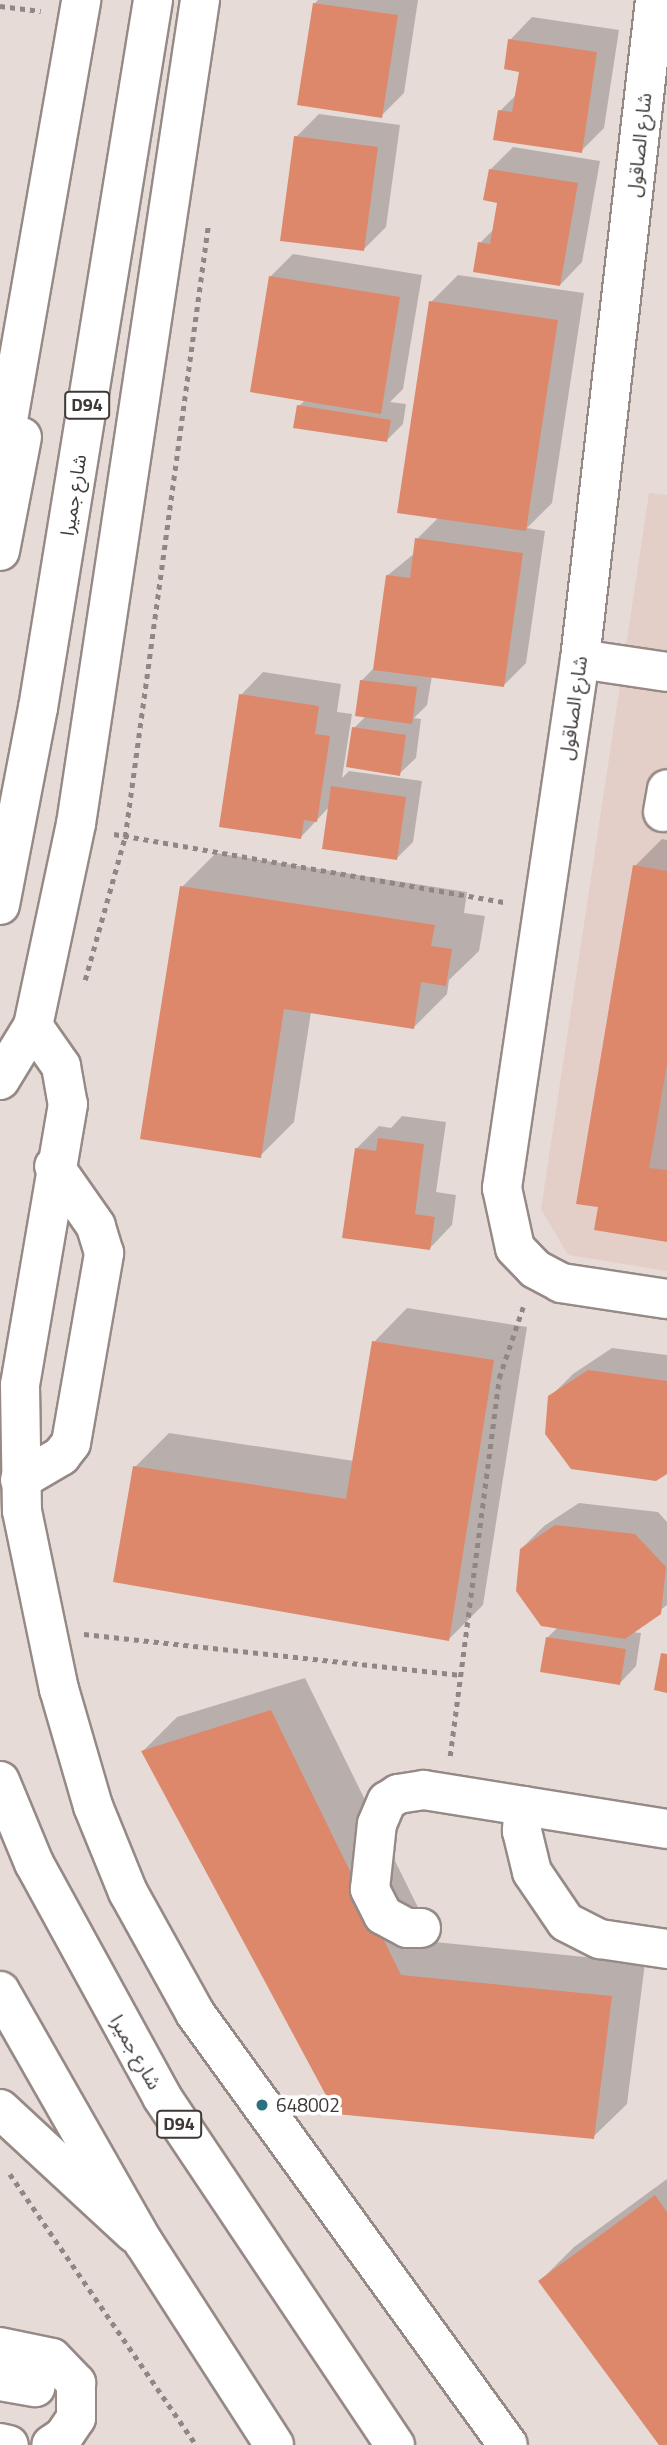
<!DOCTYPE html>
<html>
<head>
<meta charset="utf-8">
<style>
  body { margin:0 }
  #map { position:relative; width:667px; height:2445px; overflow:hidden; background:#e7dbd7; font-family:"Titillium Web","Noto Sans Arabic",sans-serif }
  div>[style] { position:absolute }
  .built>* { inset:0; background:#e4cfc8 }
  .shadow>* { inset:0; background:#0003 }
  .building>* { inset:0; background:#dd886b }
  .path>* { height:4.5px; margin-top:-2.25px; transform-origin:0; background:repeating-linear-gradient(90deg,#908785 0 5px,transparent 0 10px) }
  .roads { filter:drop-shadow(2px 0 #968a86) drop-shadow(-2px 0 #968a86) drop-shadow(0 2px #968a86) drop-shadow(0 -2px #968a86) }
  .minor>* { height:38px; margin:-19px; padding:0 19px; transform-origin:19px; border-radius:19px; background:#fff }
  .major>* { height:38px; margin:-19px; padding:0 19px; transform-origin:19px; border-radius:19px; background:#fff }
  .dots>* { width:19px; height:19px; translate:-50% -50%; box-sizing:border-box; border:4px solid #fff; border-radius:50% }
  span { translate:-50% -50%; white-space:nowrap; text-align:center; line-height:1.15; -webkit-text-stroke:7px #fff; paint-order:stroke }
  .shield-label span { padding:2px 5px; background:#fff; border:2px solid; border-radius:5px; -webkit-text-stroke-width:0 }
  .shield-label { font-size:18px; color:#3e3937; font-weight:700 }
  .street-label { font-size:19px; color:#3e3937 }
  .poi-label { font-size:19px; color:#3e3937 }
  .left { translate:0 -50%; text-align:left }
</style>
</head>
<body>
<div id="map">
  <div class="built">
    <div style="clip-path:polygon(649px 493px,667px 495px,667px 1271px,568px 1255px,541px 1209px)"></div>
  </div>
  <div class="shadow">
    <div style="clip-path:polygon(318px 0,418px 0,404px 93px,381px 116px,315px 3px)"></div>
    <div style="clip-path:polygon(532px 17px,619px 30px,604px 128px,581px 151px,500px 111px,517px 94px,521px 70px,510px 40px)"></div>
    <div style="clip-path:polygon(319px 114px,400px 125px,386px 227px,363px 250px,296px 137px)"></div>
    <div style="clip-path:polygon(513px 147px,600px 161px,582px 262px,560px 285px,480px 243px,495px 228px,499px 201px,490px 170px)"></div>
    <div style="clip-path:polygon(293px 254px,422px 275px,403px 389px,390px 402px,406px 404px,403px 424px,386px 441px,299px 406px,305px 400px,271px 276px)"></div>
    <div style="clip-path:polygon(458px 275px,584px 293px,552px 503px,527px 528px,545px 531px,526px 663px,504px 685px,432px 676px,427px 705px,414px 718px,421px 719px,416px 758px,399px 774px,354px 728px,366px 716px,361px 681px,375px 667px,388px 575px,415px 553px,417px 539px,439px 517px,431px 302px)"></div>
    <div style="clip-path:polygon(263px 672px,341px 684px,337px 712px,352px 714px,342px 778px,349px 771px,422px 781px,413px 842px,397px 858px,330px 806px,301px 837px,241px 695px)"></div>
    <div style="clip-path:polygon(662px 839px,667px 840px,667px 1241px,596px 1229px,635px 866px)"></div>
    <div style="clip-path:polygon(216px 853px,467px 892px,464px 913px,485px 916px,479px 951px,449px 980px,447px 994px,413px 1028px,311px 1012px,294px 1122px,260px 1156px,182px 887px)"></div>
    <div style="clip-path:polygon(402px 1116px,446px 1122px,436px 1192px,456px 1195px,452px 1225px,430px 1248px,357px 1148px,379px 1126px,391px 1128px)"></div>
    <div style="clip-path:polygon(407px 1308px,527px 1327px,483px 1605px,449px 1639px,135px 1467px,169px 1433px,354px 1461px,374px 1342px)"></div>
    <div style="clip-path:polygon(612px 1348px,667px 1355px,667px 1472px,550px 1397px,573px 1374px)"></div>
    <div style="clip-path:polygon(579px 1503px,658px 1512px,667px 1522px,667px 1605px,631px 1632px,641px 1633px,636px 1666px,620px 1683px,547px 1638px,558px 1627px,521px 1549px,544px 1526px)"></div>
    <div style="clip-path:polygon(305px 1678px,435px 1942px,645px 1963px,627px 2104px,593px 2137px,337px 2113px,143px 1751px,177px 1717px)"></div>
    <div style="clip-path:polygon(667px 2179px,667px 2445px,662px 2445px,540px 2281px,574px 2247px)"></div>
  </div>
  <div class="building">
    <div style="clip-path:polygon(313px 3px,398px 15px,382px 118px,297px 105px)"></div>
    <div style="clip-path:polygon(508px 39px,597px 52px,582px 153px,493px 140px,498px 110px,512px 112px,519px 72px,504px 69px)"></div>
    <div style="clip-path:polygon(294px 136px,378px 147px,364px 251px,280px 241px)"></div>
    <div style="clip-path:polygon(489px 169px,578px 183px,560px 286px,473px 272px,478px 242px,490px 244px,497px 203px,483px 200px)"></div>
    <div style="clip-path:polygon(269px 276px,400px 297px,381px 414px,250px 392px)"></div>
    <div style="clip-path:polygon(429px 301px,558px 320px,526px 531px,397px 513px)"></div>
    <div style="clip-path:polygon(297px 405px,391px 420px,387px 442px,293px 428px)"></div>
    <div style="clip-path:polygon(415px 538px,523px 553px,504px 687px,373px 670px,386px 575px,410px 578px)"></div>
    <div style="clip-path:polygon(360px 680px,417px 687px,412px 724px,355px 716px)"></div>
    <div style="clip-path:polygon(239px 694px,319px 706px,315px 734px,330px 736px,317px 822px,304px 820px,301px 839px,219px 827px)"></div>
    <div style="clip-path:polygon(352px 727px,406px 735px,400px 776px,346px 767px)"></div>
    <div style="clip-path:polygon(331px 786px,406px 797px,397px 860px,322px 849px)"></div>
    <div style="clip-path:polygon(633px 865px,667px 871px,667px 1064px,649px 1168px,667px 1170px,667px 1242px,594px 1230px,598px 1207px,576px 1204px)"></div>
    <div style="clip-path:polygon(180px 886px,435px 925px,431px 946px,452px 949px,446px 986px,421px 982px,414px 1029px,284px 1009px,261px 1158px,140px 1139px)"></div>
    <div style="clip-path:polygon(378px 1138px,424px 1144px,415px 1214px,435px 1217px,430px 1250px,342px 1238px,355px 1148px,376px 1151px)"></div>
    <div style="clip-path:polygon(372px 1341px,494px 1360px,449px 1641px,113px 1582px,133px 1466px,346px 1499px)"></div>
    <div style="clip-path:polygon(588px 1370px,667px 1381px,667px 1474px,656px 1481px,571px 1469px,545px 1434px,548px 1396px)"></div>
    <div style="clip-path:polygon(555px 1525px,635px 1534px,666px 1567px,661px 1614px,625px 1639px,541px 1626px,516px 1591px,520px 1549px)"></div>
    <div style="clip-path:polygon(546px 1637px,626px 1649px,620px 1685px,540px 1672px)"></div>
    <div style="clip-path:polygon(661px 1653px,667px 1654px,667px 1693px,654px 1690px)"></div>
    <div style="clip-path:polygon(271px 1710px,401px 1975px,612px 1996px,594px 2139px,336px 2114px,141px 1751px)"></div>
    <div style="clip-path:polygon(655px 2195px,667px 2212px,667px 2445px,659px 2445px,538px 2281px)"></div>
  </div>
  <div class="path">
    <div style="left:0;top:6px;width:41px;rotate:7deg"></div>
    <div style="left:114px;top:834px;width:397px;rotate:9.9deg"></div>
    <div style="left:85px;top:980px;width:148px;rotate:-74.4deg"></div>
    <div style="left:125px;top:837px;width:617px;rotate:-82.26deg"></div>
    <div style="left:84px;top:1634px;width:377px;rotate:6.2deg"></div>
    <div style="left:450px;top:1756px;width:381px;rotate:-82.6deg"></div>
    <div style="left:499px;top:1378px;width:75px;rotate:-71.3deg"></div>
    <div style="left:10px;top:2174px;width:329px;rotate:55.5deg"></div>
  </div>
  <div class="roads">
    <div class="minor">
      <div style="left:655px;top:0;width:663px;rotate:96.49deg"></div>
      <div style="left:580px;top:659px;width:535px;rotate:98.39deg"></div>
      <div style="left:502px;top:1188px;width:61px;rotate:77.8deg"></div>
      <div style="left:515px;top:1248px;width:29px;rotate:46deg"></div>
      <div style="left:535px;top:1269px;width:30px;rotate:28deg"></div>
      <div style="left:561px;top:1283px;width:107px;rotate:8.6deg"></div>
      <div style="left:580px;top:659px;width:88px;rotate:8.5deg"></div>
      <div style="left:663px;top:812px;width:23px;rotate:-80deg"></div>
      <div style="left:33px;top:1026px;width:49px;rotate:55deg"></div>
      <div style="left:61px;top:1066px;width:39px;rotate:80deg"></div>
      <div style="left:68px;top:1104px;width:285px;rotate:99.7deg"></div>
      <div style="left:20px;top:1385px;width:126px;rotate:89.1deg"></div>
      <div style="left:22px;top:1511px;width:182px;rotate:78.3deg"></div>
      <div style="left:59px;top:1689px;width:122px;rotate:73.8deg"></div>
      <div style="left:93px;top:1806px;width:93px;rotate:67.9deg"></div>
      <div style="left:128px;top:1892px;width:138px;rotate:61deg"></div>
      <div style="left:195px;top:2013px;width:533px;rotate:54.08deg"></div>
      <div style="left:0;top:1080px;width:63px;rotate:-58.6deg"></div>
      <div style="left:33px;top:1026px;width:207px;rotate:-78deg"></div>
      <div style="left:76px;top:824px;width:833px;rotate:-81.44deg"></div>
      <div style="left:20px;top:1480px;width:48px;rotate:-30.3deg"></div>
      <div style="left:61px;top:1456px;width:16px;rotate:-52deg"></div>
      <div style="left:71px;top:1443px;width:193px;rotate:-80.1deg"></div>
      <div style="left:104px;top:1253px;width:28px;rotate:-107deg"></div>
      <div style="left:96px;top:1226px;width:73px;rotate:-125deg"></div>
      <div style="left:524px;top:1806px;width:25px;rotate:95deg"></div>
      <div style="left:522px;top:1831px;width:42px;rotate:76.3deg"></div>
      <div style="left:532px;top:1872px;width:60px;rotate:55.8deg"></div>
      <div style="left:566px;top:1922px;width:38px;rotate:27deg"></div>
      <div style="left:600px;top:1939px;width:68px;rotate:8.5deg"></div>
      <div style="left:421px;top:1928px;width:14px;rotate:180deg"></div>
      <div style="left:407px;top:1928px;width:27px;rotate:-152deg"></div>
      <div style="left:383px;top:1915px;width:29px;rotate:-117deg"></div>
      <div style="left:370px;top:1889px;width:65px;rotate:-83.9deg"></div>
      <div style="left:377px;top:1824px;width:25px;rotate:-67deg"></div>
      <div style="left:387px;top:1801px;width:13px;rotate:-32deg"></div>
      <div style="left:398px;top:1794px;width:26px;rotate:-9deg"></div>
      <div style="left:424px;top:1790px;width:246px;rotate:9.1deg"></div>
      <div style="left:0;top:2109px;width:183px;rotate:42.8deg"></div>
      <div style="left:0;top:2347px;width:53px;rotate:11.9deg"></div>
      <div style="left:52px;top:2358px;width:35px;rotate:46deg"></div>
      <div style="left:76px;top:2383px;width:35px;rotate:90deg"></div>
      <div style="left:76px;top:2418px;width:23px;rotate:124deg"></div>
      <div style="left:63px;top:2437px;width:14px;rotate:146deg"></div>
      <div style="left:0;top:2381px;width:36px;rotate:10deg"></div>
      <div style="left:0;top:2443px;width:9px;rotate:13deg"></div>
    </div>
    <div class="major">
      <div style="left:0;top:466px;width:473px;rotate:-80.1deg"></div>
      <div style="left:0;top:551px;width:116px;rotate:-79.1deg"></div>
      <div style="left:0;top:905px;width:201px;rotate:-79.1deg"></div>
      <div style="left:38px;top:708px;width:717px;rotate:-80.77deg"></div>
      <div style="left:0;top:1781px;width:89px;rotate:67.5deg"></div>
      <div style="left:34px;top:1863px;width:267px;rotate:61.3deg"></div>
      <div style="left:162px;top:2097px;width:419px;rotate:56.2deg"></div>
      <div style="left:0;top:1991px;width:290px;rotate:60.3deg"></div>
      <div style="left:144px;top:2243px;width:240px;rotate:57.2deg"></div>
    </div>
  </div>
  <div class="dots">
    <div style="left:262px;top:2105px;background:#2c7180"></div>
  </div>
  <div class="shield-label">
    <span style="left:87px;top:405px">D94</span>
    <span style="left:179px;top:2124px">D94</span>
  </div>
  <div class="street-label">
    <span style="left:639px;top:145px;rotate:-84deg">شارع الصاقول</span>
    <span style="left:73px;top:495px;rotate:-81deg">شارع جميرا</span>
    <span style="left:573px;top:708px;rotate:-82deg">شارع الصاقول</span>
    <span style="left:136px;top:2052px;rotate:60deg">شارع جميرا</span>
  </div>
  <div class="poi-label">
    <span class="left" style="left:276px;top:2105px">648002</span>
  </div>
</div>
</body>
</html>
